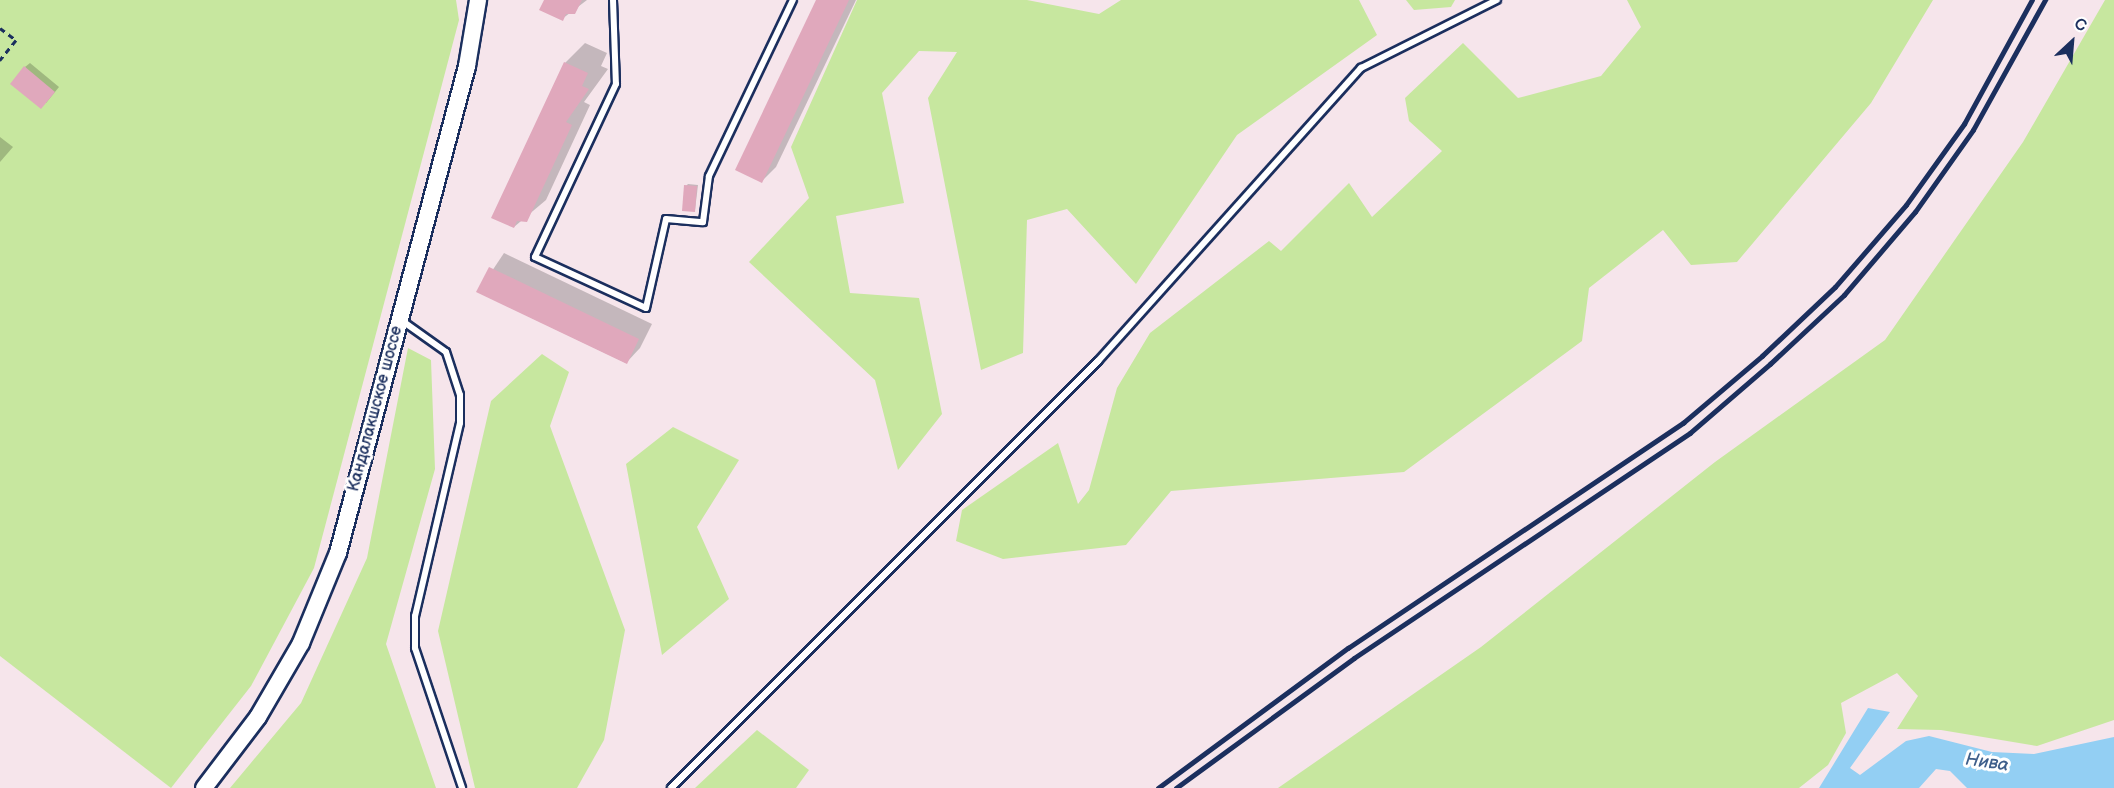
<!DOCTYPE html>
<html>
<head>
<meta charset="utf-8">
<style>
  body { margin:0 }
  #map { position:relative; width:2114px; height:788px; overflow:hidden; background:#f6e5eb; font-family:"Balsamiq Sans",sans-serif }
  div>[style] { position:absolute }
  .green>* { inset:0; background:#c7e79f }
  .water>* { inset:0; background:#93cff3 }
  .shadow>* { inset:0; background:#0003 }
  .building>* { inset:0; background:#e0a8bc }
  .path>* { height:3px; margin-top:-1.5px; transform-origin:0; background:repeating-linear-gradient(90deg,#1b2f5e 0 6px,transparent 0 10.5px) }
  .roads { filter:drop-shadow(2px 0 #1b2f5e) drop-shadow(-2px 0 #1b2f5e) drop-shadow(0 2px #1b2f5e) drop-shadow(0 -2px #1b2f5e) }
  .service>* { height:6px; margin:-3px; padding:0 3px; transform-origin:3px; border-radius:3px; background:#fff }
  .secondary>* { height:16px; margin:-8px; padding:0 8px; transform-origin:8px; border-radius:8px; background:#fff }
  .rail>* { height:4.5px; margin:-2.25px; padding:0 2.25px; transform-origin:2.25px; border-radius:2.25px; background:#1b2f5e }
  span { translate:-50% -50%; white-space:nowrap; text-align:center; line-height:1.15; -webkit-text-stroke:6px #fff; paint-order:stroke }
  .street-label { font-size:16px; color:#1b2f5e }
  .water-label { font-size:18px; color:#3f5f8b; font-style:italic }
  .north { position:absolute; left:2042px; top:12px; width:60px; height:60px; -webkit-text-stroke:4px #fff; paint-order:stroke; rotate:26deg; font-size:16px; font-weight:700; line-height:24px; text-align:center; color:#1b2f5e }
  .north::after { content:''; display:block; margin:auto; width:21px; height:27px; background:#1b2f5e; clip-path:polygon(50% 0,100% 100%,50% 72%,0 100%) }
</style>
</head>
<body>
<div id="map">
  <div class="green">
    <div style="clip-path:polygon(0 0,456px 0,459px 20px,314px 568px,251px 686px,171px 788px,0 656px)"></div>
    <div style="clip-path:polygon(857px 0,1027px 0,1099px 14px,1121px 0,1359px 0,1377px 35px,1237px 135px,1136px 284px,1067px 209px,1027px 220px,1023px 353px,981px 370px,928px 98px,957px 52px,919px 51px,882px 93px,904px 203px,836px 216px,850px 293px,919px 298px,942px 414px,898px 470px,875px 380px,749px 262px,809px 198px,791px 147px)"></div>
    <div style="clip-path:polygon(1406px 0,1455px 0,1451px 7px,1414px 10px)"></div>
    <div style="clip-path:polygon(1627px 0,1933px 0,1871px 103px,1737px 262px,1691px 265px,1663px 230px,1589px 288px,1582px 341px,1404px 472px,1171px 491px,1126px 545px,1003px 559px,956px 541px,962px 510px,1058px 443px,1078px 504px,1089px 490px,1117px 388px,1150px 333px,1269px 241px,1281px 251px,1349px 183px,1372px 217px,1442px 151px,1409px 121px,1405px 98px,1463px 43px,1518px 98px,1601px 76px,1641px 27px)"></div>
    <div style="clip-path:polygon(2105px 0,2114px 0,2114px 720px,2037px 746px,1941px 730px,1897px 729px,1918px 696px,1897px 673px,1841px 703px,1846px 733px,1828px 765px,1799px 788px,1278px 788px,1481px 647px,1715px 462px,1885px 340px,2023px 142px)"></div>
    <div style="clip-path:polygon(408px 348px,431px 360px,435px 469px,386px 644px,436px 788px,230px 788px,301px 703px,367px 558px)"></div>
    <div style="clip-path:polygon(542px 354px,569px 372px,550px 426px,625px 630px,604px 740px,577px 788px,475px 788px,438px 631px,491px 401px)"></div>
    <div style="clip-path:polygon(673px 427px,739px 460px,697px 527px,729px 599px,662px 655px,626px 464px)"></div>
    <div style="clip-path:polygon(757px 730px,809px 770px,796px 788px,695px 788px)"></div>
  </div>
  <div class="water">
    <div style="clip-path:polygon(1868px 708px,1890px 712px,1850px 768px,1860px 775px,1906px 741px,1929px 736px,1992px 752px,2034px 754px,2114px 737px,2114px 788px,1967px 788px,1950px 771px,1936px 769px,1919px 788px,1819px 788px)"></div>
  </div>
  <div class="shadow">
    <div style="clip-path:polygon(545px 0,587px 0,562px 19px)"></div>
    <div style="clip-path:polygon(817px 0,856px 0,776px 167px,762px 181px)"></div>
    <div style="clip-path:polygon(585px 43px,607px 53px,601px 66px,608px 69px,584px 102px,590px 105px,546px 200px,514px 227px,493px 217px,565px 63px)"></div>
    <div style="clip-path:polygon(30px 63px,59px 87px,46px 103px,25px 67px)"></div>
    <div style="clip-path:polygon(0 137px,13px 147px,0 162px)"></div>
    <div style="clip-path:polygon(688px 184px,698px 185px,695px 210px,686px 186px)"></div>
    <div style="clip-path:polygon(504px 253px,652px 324px,640px 348px,626px 363px,478px 292px)"></div>
  </div>
  <div class="building">
    <div style="clip-path:polygon(544px 0,582px 0,575px 14px,566px 14px,563px 21px,539px 10px)"></div>
    <div style="clip-path:polygon(816px 0,849px 0,762px 183px,735px 170px)"></div>
    <div style="clip-path:polygon(564px 62px,588px 73px,582px 86px,589px 89px,566px 122px,572px 125px,527px 222px,517px 221px,514px 228px,491px 218px)"></div>
    <div style="clip-path:polygon(24px 66px,55px 92px,41px 109px,10px 84px)"></div>
    <div style="clip-path:polygon(684px 185px,697px 186px,695px 212px,682px 211px)"></div>
    <div style="clip-path:polygon(489px 267px,639px 339px,627px 364px,476px 292px)"></div>
  </div>
  <div class="path">
    <div style="left:0;top:28px;width:20px;rotate:37deg"></div>
    <div style="left:16px;top:40px;width:26px;rotate:129deg"></div>
  </div>
  <div class="roads">
    <div class="service">
      <div style="left:613px;top:0;width:84px;rotate:88deg"></div>
      <div style="left:616px;top:84px;width:191px;rotate:115.1deg"></div>
      <div style="left:535px;top:257px;width:122px;rotate:24.7deg"></div>
      <div style="left:646px;top:308px;width:91px;rotate:-77.3deg"></div>
      <div style="left:666px;top:219px;width:37px;rotate:5deg"></div>
      <div style="left:703px;top:222px;width:46px;rotate:-82.6deg"></div>
      <div style="left:709px;top:176px;width:195px;rotate:-64.5deg"></div>
      <div style="left:401px;top:320px;width:55px;rotate:35.4deg"></div>
      <div style="left:446px;top:352px;width:45px;rotate:72deg"></div>
      <div style="left:460px;top:395px;width:28px;rotate:90deg"></div>
      <div style="left:460px;top:423px;width:198px;rotate:103.1deg"></div>
      <div style="left:415px;top:616px;width:32px;rotate:90deg"></div>
      <div style="left:415px;top:648px;width:148px;rotate:71.4deg"></div>
      <div style="left:671px;top:788px;width:604px;rotate:-45deg"></div>
      <div style="left:1098px;top:361px;width:394px;rotate:-48.1deg"></div>
      <div style="left:1361px;top:68px;width:152px;rotate:-26.6deg"></div>
    </div>
    <div class="secondary">
      <div style="left:204px;top:788px;width:89px;rotate:-52.7deg"></div>
      <div style="left:258px;top:717px;width:86px;rotate:-59.8deg"></div>
      <div style="left:301px;top:643px;width:97px;rotate:-67.7deg"></div>
      <div style="left:338px;top:553px;width:504px;rotate:-75.16deg"></div>
      <div style="left:467px;top:66px;width:67px;rotate:-80.5deg"></div>
    </div>
  </div>
  <div class="rail">
    <div style="left:1158px;top:788px;width:236px;rotate:-36.4deg"></div>
    <div style="left:1348px;top:648px;width:404px;rotate:-33.9deg"></div>
    <div style="left:1683px;top:423px;width:104px;rotate:-40.3deg"></div>
    <div style="left:1762px;top:356px;width:100px;rotate:-43.4deg"></div>
    <div style="left:1835px;top:287px;width:108px;rotate:-49.1deg"></div>
    <div style="left:1906px;top:205px;width:100px;rotate:-54.4deg"></div>
    <div style="left:1964px;top:124px;width:141px;rotate:-61.3deg"></div>
    <div style="left:1176px;top:788px;width:220px;rotate:-36.1deg"></div>
    <div style="left:1354px;top:658px;width:404px;rotate:-33.8deg"></div>
    <div style="left:1690px;top:433px;width:106px;rotate:-40.8deg"></div>
    <div style="left:1770px;top:364px;width:101px;rotate:-43deg"></div>
    <div style="left:1844px;top:295px;width:109px;rotate:-49.5deg"></div>
    <div style="left:1915px;top:212px;width:100px;rotate:-54.7deg"></div>
    <div style="left:1973px;top:130px;width:149px;rotate:-61deg"></div>
  </div>
  <div class="street-label">
    <span style="left:376px;top:409px;rotate:-75deg">Кандалакшское шоссе</span>
  </div>
  <div class="water-label">
    <span style="left:1987px;top:763px;rotate:8deg">Нива</span>
  </div>
  <div class="north">С</div>
</div>
</body>
</html>
